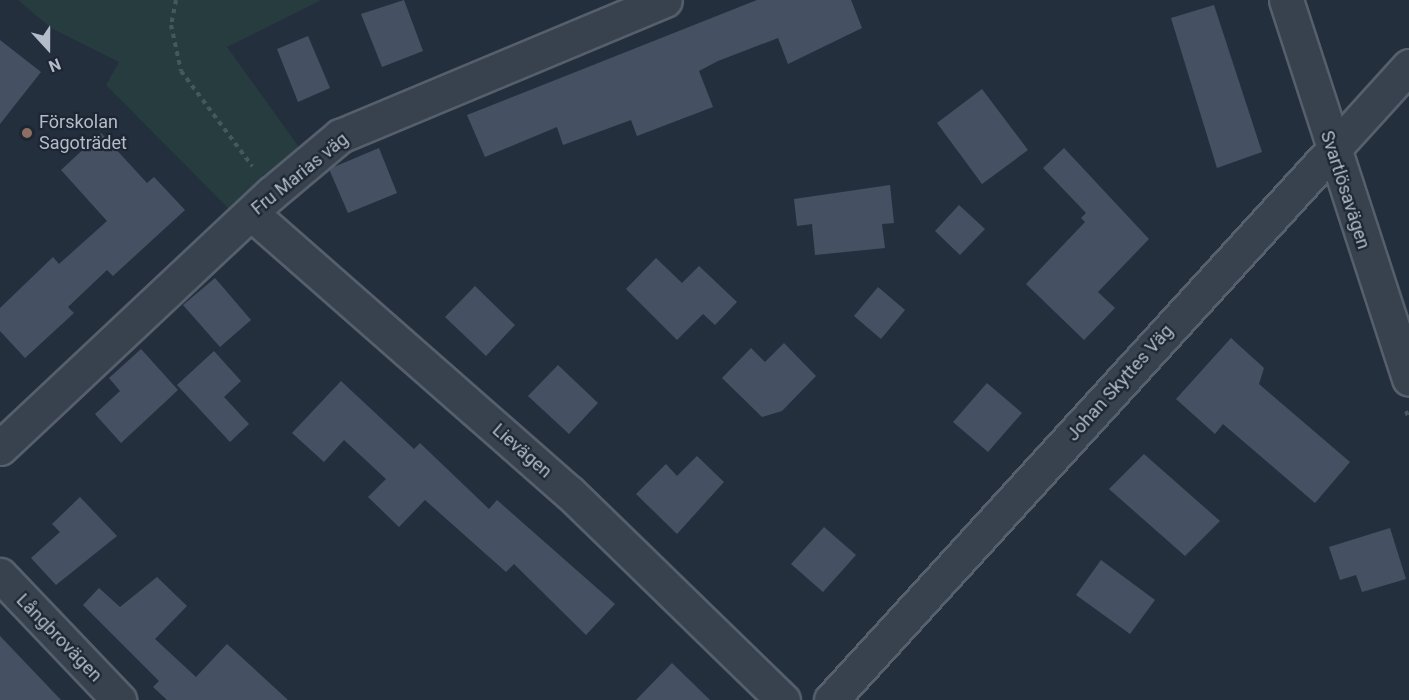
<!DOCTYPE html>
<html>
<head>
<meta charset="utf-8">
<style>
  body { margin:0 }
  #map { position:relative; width:1409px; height:700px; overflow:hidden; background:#242f3e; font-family:Roboto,sans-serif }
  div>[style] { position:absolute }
  .green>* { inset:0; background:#263c3f }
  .building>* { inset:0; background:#455162 }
  .path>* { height:4px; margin-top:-2px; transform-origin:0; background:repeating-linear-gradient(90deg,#44595c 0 4.5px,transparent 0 9px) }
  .roads { filter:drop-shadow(2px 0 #565f6c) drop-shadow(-2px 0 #565f6c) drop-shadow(0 2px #565f6c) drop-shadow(0 -2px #565f6c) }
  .minor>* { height:33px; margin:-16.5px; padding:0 16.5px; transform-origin:16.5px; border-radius:16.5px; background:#38414e }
  .tertiary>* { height:33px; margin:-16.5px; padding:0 16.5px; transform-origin:16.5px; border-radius:16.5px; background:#38414e }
  .dots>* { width:16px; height:16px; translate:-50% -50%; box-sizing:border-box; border:3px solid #1d2633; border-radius:50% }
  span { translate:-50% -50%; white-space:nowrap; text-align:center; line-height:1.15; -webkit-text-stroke:4.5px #1d2633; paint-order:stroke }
  .poi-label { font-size:18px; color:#b4bcc9 }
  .left { translate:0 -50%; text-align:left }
  .street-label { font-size:18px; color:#b4bcc9 }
  .north { position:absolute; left:18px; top:18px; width:60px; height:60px; -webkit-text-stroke:4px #1d2633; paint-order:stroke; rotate:159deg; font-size:16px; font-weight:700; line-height:24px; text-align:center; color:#b4bcc9 }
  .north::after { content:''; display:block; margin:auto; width:21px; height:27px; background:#b4bcc9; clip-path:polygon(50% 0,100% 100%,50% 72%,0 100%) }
</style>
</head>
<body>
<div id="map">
  <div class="green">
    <div style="clip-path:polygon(18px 0,321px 0,227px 47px,299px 147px,229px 209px,106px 85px,119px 62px,51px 28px)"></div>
  </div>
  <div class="building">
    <div style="clip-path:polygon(404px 0,423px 51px,382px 67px,361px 14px)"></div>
    <div style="clip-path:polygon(757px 0,851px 0,862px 28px,788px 64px,778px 38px,718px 61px,699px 71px,713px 107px,637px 136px,631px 120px,563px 145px,557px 127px,485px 157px,467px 115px)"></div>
    <div style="clip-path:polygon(1214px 5px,1262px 152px,1217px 168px,1171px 18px)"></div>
    <div style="clip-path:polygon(308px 36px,330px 88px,298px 102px,277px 49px)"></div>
    <div style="clip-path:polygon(0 40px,41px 72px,0 124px)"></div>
    <div style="clip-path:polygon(982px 89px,1028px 150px,982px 184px,937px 123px)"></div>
    <div style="clip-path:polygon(101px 133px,147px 183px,154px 177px,185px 210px,113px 276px,107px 270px,68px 307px,74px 313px,25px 358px,0 331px,0 308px,53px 257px,59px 264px,107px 221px,61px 170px)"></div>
    <div style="clip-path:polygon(379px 148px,397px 193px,348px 213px,329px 169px)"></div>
    <div style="clip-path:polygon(1064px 148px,1149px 239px,1098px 292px,1115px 308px,1084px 340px,1026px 284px,1085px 222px,1081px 218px,1086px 213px,1043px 168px)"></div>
    <div style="clip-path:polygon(890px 185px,894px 223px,882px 224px,885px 248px,815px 255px,812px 224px,797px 226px,794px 199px)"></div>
    <div style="clip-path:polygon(959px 205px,985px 229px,960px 255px,935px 231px)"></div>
    <div style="clip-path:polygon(656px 258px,682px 283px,699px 266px,737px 302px,715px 325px,703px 314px,677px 340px,626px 289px)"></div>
    <div style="clip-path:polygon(215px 278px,251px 320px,220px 347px,183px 305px)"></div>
    <div style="clip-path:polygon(475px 286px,515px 325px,486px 356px,445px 317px)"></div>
    <div style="clip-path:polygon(878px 287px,905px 310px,881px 339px,854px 316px)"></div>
    <div style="clip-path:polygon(1231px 338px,1264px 368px,1259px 384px,1350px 462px,1315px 503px,1223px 424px,1215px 434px,1176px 399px)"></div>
    <div style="clip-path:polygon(784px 343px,816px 376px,782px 411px,762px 417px,722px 378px,751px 348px,765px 362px)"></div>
    <div style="clip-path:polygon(141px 349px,178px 390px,121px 443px,95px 414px,120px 391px,109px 378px)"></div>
    <div style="clip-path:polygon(214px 351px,241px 381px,224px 397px,249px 424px,230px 442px,177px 385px)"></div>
    <div style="clip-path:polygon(558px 365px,598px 403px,569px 434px,528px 396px)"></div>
    <div style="clip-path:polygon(341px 381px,414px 449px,420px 443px,489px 509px,497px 500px,615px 604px,586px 635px,514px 564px,506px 572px,425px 500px,399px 527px,368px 497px,386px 479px,344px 440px,324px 462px,292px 433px)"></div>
    <div style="clip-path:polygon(987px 383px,1022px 413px,988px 452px,953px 422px)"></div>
    <div style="clip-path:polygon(1144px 454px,1220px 521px,1185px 556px,1109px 489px)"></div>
    <div style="clip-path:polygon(697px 456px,724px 482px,677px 534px,636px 494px,666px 464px,677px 476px)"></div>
    <div style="clip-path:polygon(80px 497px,117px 536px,56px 585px,31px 558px,60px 532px,52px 524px)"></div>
    <div style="clip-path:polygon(824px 527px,856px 555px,823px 592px,791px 564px)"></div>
    <div style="clip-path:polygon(1390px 528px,1406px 579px,1362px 592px,1356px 575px,1340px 580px,1329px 547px)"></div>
    <div style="clip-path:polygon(1101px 560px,1155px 600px,1130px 634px,1076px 595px)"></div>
    <div style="clip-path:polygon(157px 577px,187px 606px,155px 639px,196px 677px,227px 644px,288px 700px,167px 700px,153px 687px,159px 681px,83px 605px,99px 588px,120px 607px)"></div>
    <div style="clip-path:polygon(0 636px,61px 700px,0 700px)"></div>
    <div style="clip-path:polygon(672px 663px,710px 700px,636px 700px)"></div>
  </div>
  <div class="path">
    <div style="left:176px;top:0;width:25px;rotate:101deg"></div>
    <div style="left:171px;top:25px;width:47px;rotate:77.7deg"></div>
    <div style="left:181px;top:71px;width:119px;rotate:53.2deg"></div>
    <div style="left:1406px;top:411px;width:9px;rotate:69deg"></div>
  </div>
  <div class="roads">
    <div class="minor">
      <div style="left:1331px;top:152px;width:116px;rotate:-47.8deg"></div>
      <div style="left:251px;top:213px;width:424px;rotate:41.3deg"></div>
      <div style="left:570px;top:493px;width:297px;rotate:44.2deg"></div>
      <div style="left:0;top:448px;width:373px;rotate:-43.2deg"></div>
      <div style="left:272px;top:193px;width:89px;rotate:-40deg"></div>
      <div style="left:340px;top:136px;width:352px;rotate:-22.7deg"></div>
      <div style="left:0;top:575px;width:173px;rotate:46.4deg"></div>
    </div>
    <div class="tertiary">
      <div style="left:1286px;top:0;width:398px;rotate:72deg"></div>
      <div style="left:831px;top:700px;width:742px;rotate:-47.62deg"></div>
    </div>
  </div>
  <div class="dots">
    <div style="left:27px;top:133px;background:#8d6e63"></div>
  </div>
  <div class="poi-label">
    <span class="left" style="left:39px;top:133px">Förskolan<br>Sagoträdet</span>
  </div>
  <div class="street-label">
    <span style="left:300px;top:174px;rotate:-39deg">Fru Marias väg</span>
    <span style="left:1345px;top:190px;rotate:72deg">Svartlösavägen</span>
    <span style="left:1120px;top:383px;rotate:-48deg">Johan Skyttes Väg</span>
    <span style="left:522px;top:451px;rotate:41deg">Lievägen</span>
    <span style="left:59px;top:638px;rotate:46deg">Långbrovägen</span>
  </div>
  <div class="north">N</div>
</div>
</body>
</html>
